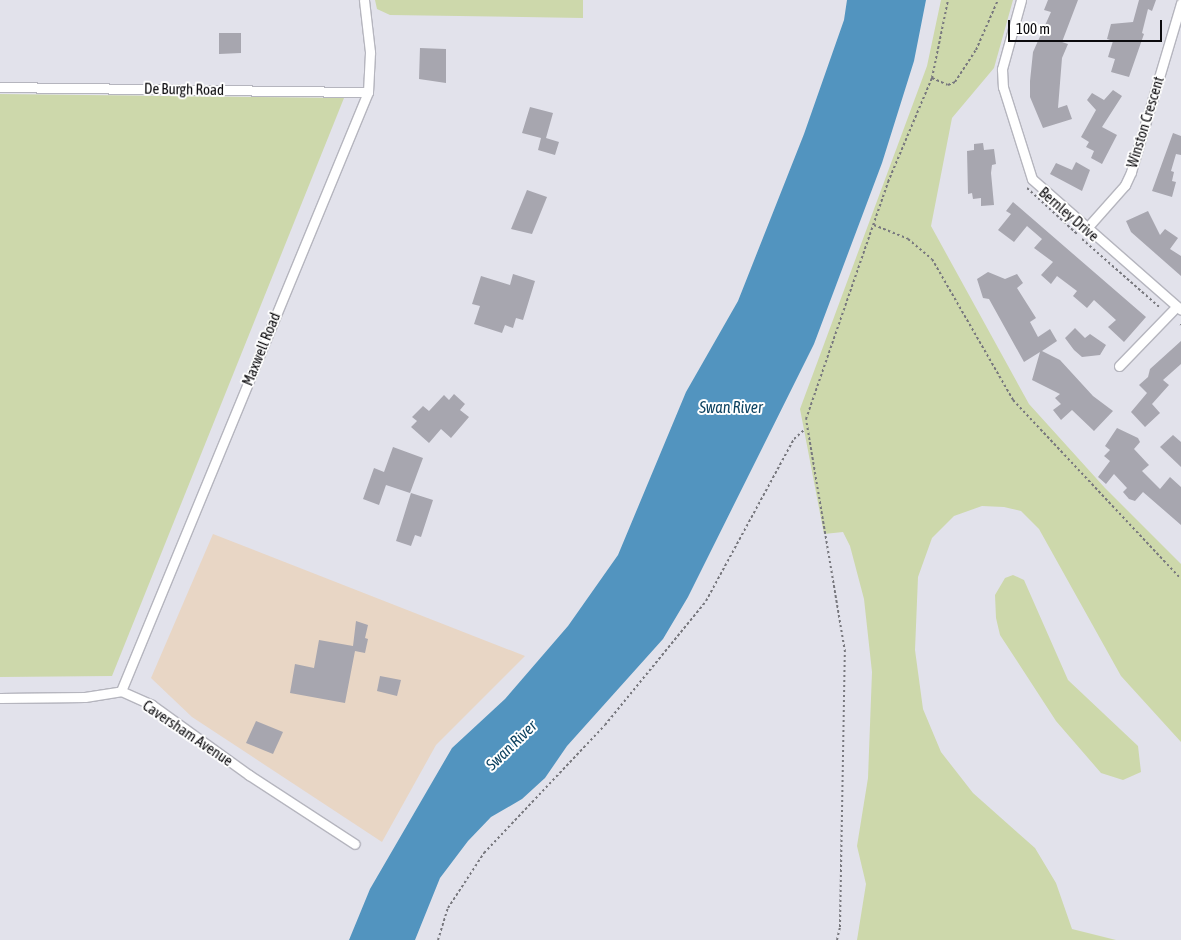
<!DOCTYPE html>
<html>
<head>
<meta charset="utf-8">
<style>
  body { margin:0 }
  #map { position:relative; width:1181px; height:940px; overflow:hidden; background:#e2e2eb; font-family:"Asap Condensed",sans-serif }
  div>[style] { position:absolute }
  .commercial>* { inset:0; background:#e8d6c5 }
  .green>* { inset:0; background:#cdd8ab }
  .water>* { inset:0; background:#5294bf }
  .building>* { inset:0; background:#a7a6af }
  .path>* { height:2px; margin-top:-1px; transform-origin:0; background:repeating-linear-gradient(90deg,#78787e 0 2.5px,transparent 0 5px) }
  .roads { filter:drop-shadow(1px 0 #b5b5be) drop-shadow(-1px 0 #b5b5be) drop-shadow(0 1px #b5b5be) drop-shadow(0 -1px #b5b5be) }
  .minor>* { height:9px; margin:-4.5px; padding:0 4.5px; transform-origin:4.5px; border-radius:4.5px; background:#fff }
  span { translate:-50% -50%; white-space:nowrap; text-align:center; line-height:1.15; -webkit-text-stroke:4px #fff; paint-order:stroke }
  .street-label { font-size:15px; color:#0c0b0e }
  .water-label { font-size:16px; color:#0e4361; font-style:italic }
  .scale { position:absolute; left:1008px; top:20px; width:154px; height:22px; box-sizing:border-box; border:2px solid #0c0b0e; border-top:0; padding-left:6px; font-size:15px; line-height:18px; white-space:nowrap; color:#0c0b0e; -webkit-text-stroke:4px #fff; paint-order:stroke }
</style>
</head>
<body>
<div id="map">
  <div class="commercial">
    <div style="clip-path:polygon(213px 534px,525px 656px,436px 745px,382px 842px,192px 717px,151px 678px)"></div>
  </div>
  <div class="green">
    <div style="clip-path:polygon(375px 0,583px 0,583px 18px,390px 15px,377px 9px)"></div>
    <div style="clip-path:polygon(941px 0,1013px 0,994px 68px,952px 118px,931px 226px,1029px 404px,1105px 488px,1181px 564px,1181px 742px,1121px 676px,1039px 529px,1021px 511px,1004px 507px,982px 506px,954px 516px,932px 538px,918px 577px,915px 650px,923px 709px,941px 752px,973px 793px,1035px 848px,1056px 883px,1072px 929px,1116px 940px,857px 940px,866px 884px,857px 846px,868px 778px,872px 672px,864px 599px,850px 546px,843px 532px,824px 534px,800px 409px,927px 66px)"></div>
    <div style="clip-path:polygon(0 94px,344px 98px,112px 676px,0 677px)"></div>
    <div style="clip-path:polygon(1013px 575px,1024px 580px,1068px 680px,1138px 746px,1141px 772px,1123px 780px,1101px 773px,1056px 721px,1017px 661px,1000px 635px,996px 618px,995px 595px,1005px 578px)"></div>
  </div>
  <div class="water">
    <div style="clip-path:polygon(847px 0,926px 0,914px 61px,882px 163px,814px 344px,688px 597px,663px 639px,567px 746px,545px 778px,522px 799px,491px 817px,468px 841px,440px 878px,415px 940px,349px 940px,370px 889px,452px 748px,505px 699px,568px 626px,618px 555px,686px 392px,738px 301px,804px 134px,844px 20px)"></div>
  </div>
  <div class="building">
    <div style="clip-path:polygon(1048px 0,1078px 0,1062px 42px,1068px 44px,1062px 58px,1058px 108px,1067px 105px,1072px 119px,1043px 128px,1030px 97px,1030px 81px,1033px 52px,1051px 12px,1044px 10px)"></div>
    <div style="clip-path:polygon(1139px 0,1156px 0,1152px 11px,1148px 9px,1142px 33px,1144px 34px,1129px 77px,1111px 72px,1115px 59px,1108px 57px,1113px 41px,1107px 39px,1111px 24px,1133px 22px)"></div>
    <div style="clip-path:polygon(219px 33px,241px 33px,241px 53px,219px 54px)"></div>
    <div style="clip-path:polygon(420px 48px,446px 49px,446px 83px,419px 79px)"></div>
    <div style="clip-path:polygon(1113px 90px,1122px 96px,1102px 127px,1117px 135px,1102px 164px,1091px 158px,1094px 151px,1086px 147px,1089px 142px,1081px 137px,1096px 110px,1087px 100px,1092px 93px,1104px 100px)"></div>
    <div style="clip-path:polygon(530px 107px,553px 113px,546px 138px,559px 142px,555px 155px,538px 150px,541px 138px,522px 133px)"></div>
    <div style="clip-path:polygon(1173px 133px,1181px 136px,1181px 155px,1176px 154px,1171px 171px,1174px 172px,1172px 181px,1176px 182px,1172px 197px,1152px 191px)"></div>
    <div style="clip-path:polygon(983px 143px,984px 150px,994px 149px,996px 164px,992px 165px,991px 173px,994px 205px,981px 206px,981px 198px,973px 199px,972px 193px,968px 194px,967px 151px,974px 150px,974px 144px)"></div>
    <div style="clip-path:polygon(1076px 162px,1090px 170px,1082px 191px,1050px 174px,1056px 163px,1072px 170px)"></div>
    <div style="clip-path:polygon(527px 190px,547px 197px,532px 234px,511px 229px)"></div>
    <div style="clip-path:polygon(1013px 202px,1146px 317px,1124px 342px,1108px 327px,1116px 320px,1094px 300px,1087px 308px,1073px 296px,1077px 291px,1057px 276px,1051px 284px,1041px 275px,1053px 262px,1034px 248px,1042px 239px,1027px 226px,1014px 242px,998px 230px,1011px 214px,1006px 211px)"></div>
    <div style="clip-path:polygon(1148px 211px,1160px 235px,1165px 229px,1178px 238px,1170px 249px,1181px 256px,1181px 276px,1131px 232px,1126px 221px)"></div>
    <div style="clip-path:polygon(988px 272px,1005px 279px,1017px 274px,1023px 283px,1017px 288px,1036px 318px,1030px 322px,1038px 337px,1050px 329px,1057px 341px,1042px 351px,1060px 360px,1093px 396px,1113px 411px,1094px 431px,1072px 410px,1061px 420px,1053px 410px,1061px 404px,1055px 398px,1060px 394px,1032px 380px,1040px 352px,1024px 362px,989px 299px,983px 298px,977px 279px)"></div>
    <div style="clip-path:polygon(513px 274px,535px 281px,523px 320px,516px 318px,513px 328px,505px 325px,502px 333px,474px 324px,480px 306px,472px 304px,481px 276px,510px 285px)"></div>
    <div style="clip-path:polygon(1075px 328px,1085px 338px,1090px 334px,1106px 345px,1100px 355px,1082px 357px,1074px 350px,1065px 338px)"></div>
    <div style="clip-path:polygon(1181px 341px,1181px 364px,1163px 380px,1169px 385px,1152px 404px,1160px 413px,1145px 427px,1131px 412px,1147px 393px,1139px 385px,1148px 377px,1150px 369px)"></div>
    <div style="clip-path:polygon(454px 394px,465px 404px,460px 410px,469px 417px,451px 438px,441px 429px,429px 443px,411px 427px,417px 421px,412px 417px,423px 406px,429px 411px,444px 395px,449px 400px)"></div>
    <div style="clip-path:polygon(1117px 428px,1138px 438px,1140px 442px,1134px 449px,1149px 465px,1142px 471px,1160px 489px,1170px 477px,1181px 487px,1181px 525px,1143px 492px,1135px 501px,1129px 499px,1123px 492px,1127px 488px,1114px 474px,1106px 484px,1098px 477px,1110px 461px,1104px 456px,1110px 450px,1105px 446px)"></div>
    <div style="clip-path:polygon(1173px 435px,1181px 442px,1181px 467px,1160px 447px)"></div>
    <div style="clip-path:polygon(393px 447px,423px 458px,410px 493px,386px 485px,379px 505px,363px 499px,374px 468px,384px 472px)"></div>
    <div style="clip-path:polygon(411px 493px,433px 500px,421px 537px,415px 535px,411px 546px,396px 541px)"></div>
    <div style="clip-path:polygon(356px 621px,368px 625px,365px 638px,368px 639px,365px 653px,355px 651px,345px 703px,290px 693px,295px 664px,314px 668px,319px 640px,353px 646px)"></div>
    <div style="clip-path:polygon(380px 676px,401px 680px,397px 696px,377px 691px)"></div>
    <div style="clip-path:polygon(256px 721px,283px 732px,273px 754px,246px 743px)"></div>
  </div>
  <div class="path">
    <div style="left:932px;top:78px;width:17px;rotate:24deg"></div>
    <div style="left:948px;top:85px;width:8px;rotate:-23deg"></div>
    <div style="left:955px;top:82px;width:38px;rotate:-57deg"></div>
    <div style="left:976px;top:50px;width:55px;rotate:-66.3deg"></div>
    <div style="left:1027px;top:188px;width:68px;rotate:42.6deg"></div>
    <div style="left:874px;top:225px;width:37px;rotate:22deg"></div>
    <div style="left:908px;top:239px;width:31px;rotate:40deg"></div>
    <div style="left:932px;top:259px;width:163px;rotate:60.1deg"></div>
    <div style="left:1013px;top:400px;width:245px;rotate:46.8deg"></div>
    <div style="left:1082px;top:239px;width:103px;rotate:41.4deg"></div>
    <div style="left:1180px;top:324px;width:1px;rotate:45deg"></div>
    <div style="left:438px;top:940px;width:34px;rotate:-73deg"></div>
    <div style="left:448px;top:908px;width:66px;rotate:-56.8deg"></div>
    <div style="left:484px;top:853px;width:176px;rotate:-46.6deg"></div>
    <div style="left:605px;top:725px;width:160px;rotate:-50.8deg"></div>
    <div style="left:706px;top:601px;width:184px;rotate:-61.5deg"></div>
    <div style="left:794px;top:439px;width:15px;rotate:-42deg"></div>
    <div style="left:837px;top:940px;width:13px;rotate:-77deg"></div>
    <div style="left:840px;top:927px;width:275px;rotate:-89deg"></div>
    <div style="left:845px;top:652px;width:236px;rotate:-99.5deg"></div>
    <div style="left:806px;top:419px;width:251px;rotate:-70.9deg"></div>
    <div style="left:888px;top:182px;width:113px;rotate:-67.1deg"></div>
    <div style="left:932px;top:78px;width:80px;rotate:-78.4deg"></div>
  </div>
  <div class="roads">
    <div class="minor">
      <div style="left:1021px;top:0;width:72px;rotate:105.4deg"></div>
      <div style="left:1002px;top:69px;width:18px;rotate:87deg"></div>
      <div style="left:1003px;top:87px;width:96px;rotate:72.5deg"></div>
      <div style="left:1032px;top:179px;width:198px;rotate:41.3deg"></div>
      <div style="left:0;top:87px;width:368px;rotate:0.8deg"></div>
      <div style="left:1086px;top:229px;width:59px;rotate:-48.4deg"></div>
      <div style="left:1125px;top:185px;width:14px;rotate:-65deg"></div>
      <div style="left:1131px;top:172px;width:176px;rotate:-73.5deg"></div>
      <div style="left:1119px;top:366px;width:83px;rotate:-46deg"></div>
      <div style="left:121px;top:691px;width:648px;rotate:-67.59deg"></div>
      <div style="left:368px;top:92px;width:40px;rotate:-87.1deg"></div>
      <div style="left:370px;top:52px;width:52px;rotate:-96.6deg"></div>
      <div style="left:0;top:698px;width:85px;rotate:-0.7deg"></div>
      <div style="left:85px;top:697px;width:36px;rotate:-9deg"></div>
      <div style="left:121px;top:691px;width:34px;rotate:24deg"></div>
      <div style="left:152px;top:705px;width:120px;rotate:35.8deg"></div>
      <div style="left:249px;top:775px;width:126px;rotate:33.1deg"></div>
    </div>
  </div>
  <div class="street-label">
    <span style="left:184px;top:89px;rotate:1deg">De Burgh Road</span>
    <span style="left:1145px;top:122px;rotate:-73deg">Winston Crescent</span>
    <span style="left:1069px;top:214px;rotate:41deg">Bernley Drive</span>
    <span style="left:261px;top:349px;rotate:-68deg">Maxwell Road</span>
    <span style="left:188px;top:733px;rotate:34deg">Caversham Avenue</span>
  </div>
  <div class="water-label">
    <span style="left:731px;top:407px">Swan River</span>
    <span style="left:511px;top:745px;rotate:-44deg">Swan River</span>
  </div>
  <div class="scale">100 m</div>
</div>
</body>
</html>
